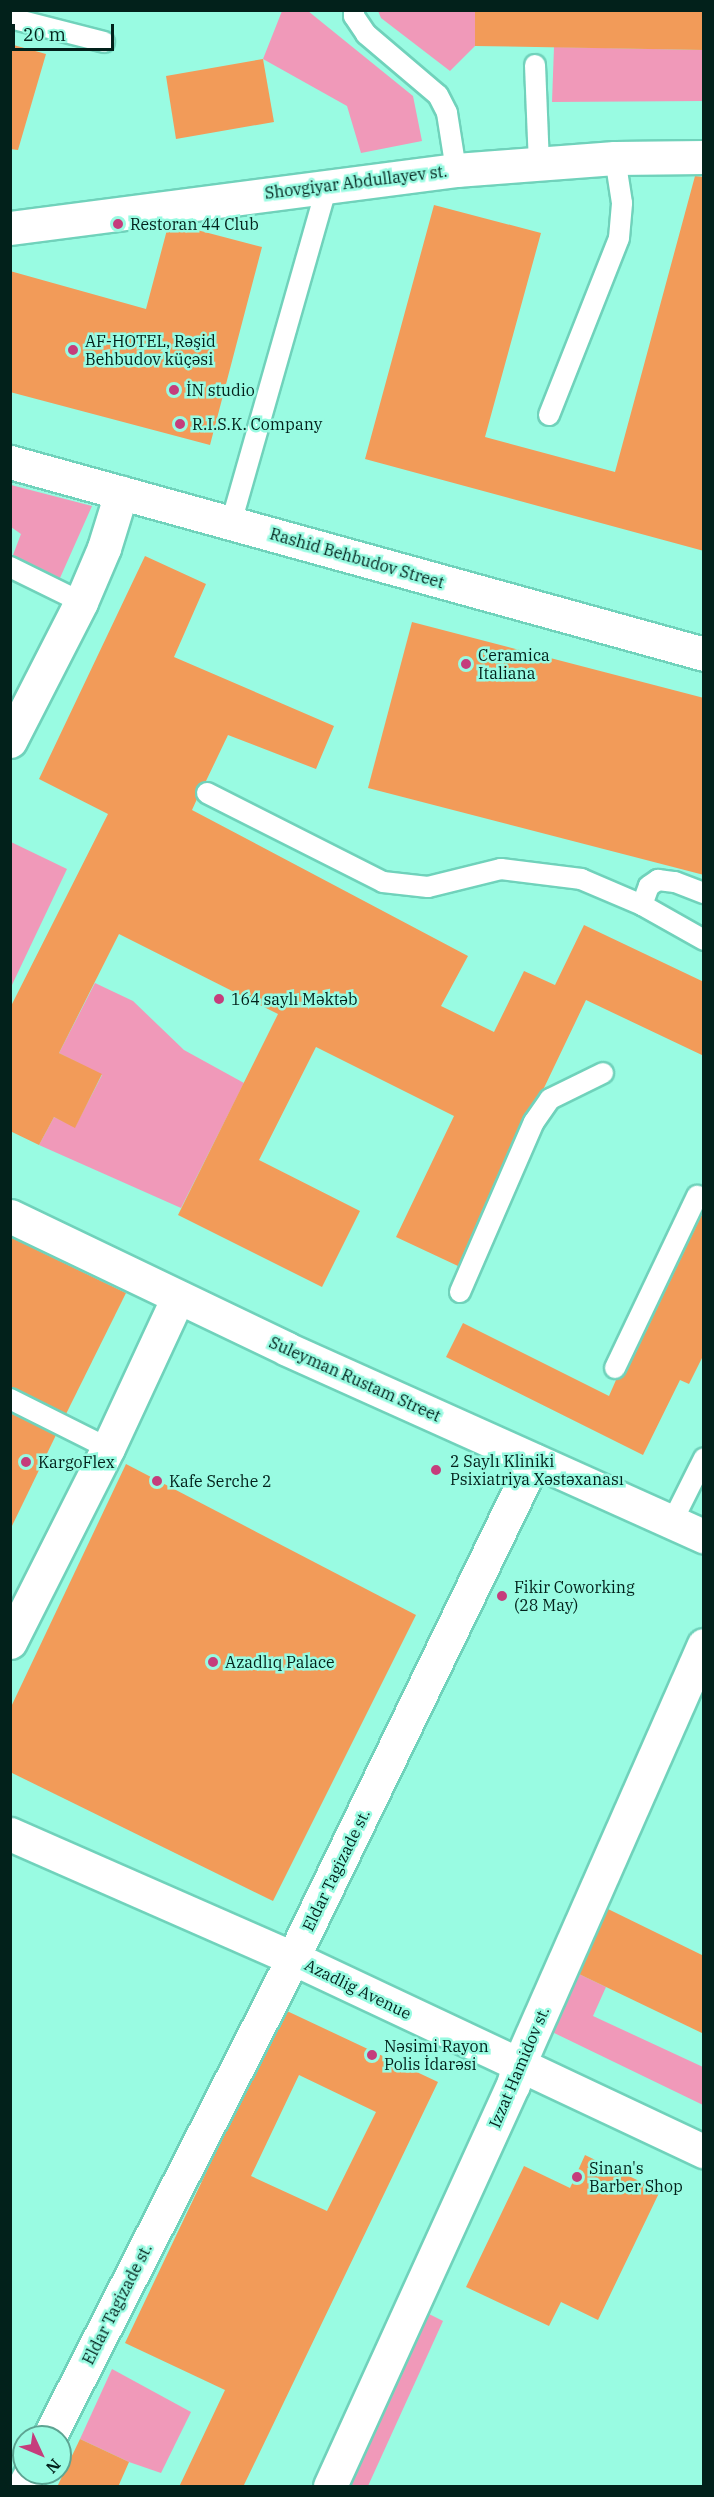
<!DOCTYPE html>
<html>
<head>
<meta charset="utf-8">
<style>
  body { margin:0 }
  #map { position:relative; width:714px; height:2497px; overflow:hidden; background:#99fbe2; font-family:"IBM Plex Serif",serif }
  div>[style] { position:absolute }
  .green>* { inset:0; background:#f099b9 }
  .building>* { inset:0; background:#f29b59 }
  .roads { filter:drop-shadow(2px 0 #70d2bb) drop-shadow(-2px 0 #70d2bb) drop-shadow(0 2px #70d2bb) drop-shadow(0 -2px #70d2bb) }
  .service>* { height:20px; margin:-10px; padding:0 10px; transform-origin:10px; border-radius:10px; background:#fff }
  .minor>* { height:33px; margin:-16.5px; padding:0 16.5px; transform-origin:16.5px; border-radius:16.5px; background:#fff }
  .primary>* { height:33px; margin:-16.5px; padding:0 16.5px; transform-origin:16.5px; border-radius:16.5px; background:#fff }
  .dots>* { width:16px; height:16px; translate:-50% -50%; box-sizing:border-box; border:3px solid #99fbe2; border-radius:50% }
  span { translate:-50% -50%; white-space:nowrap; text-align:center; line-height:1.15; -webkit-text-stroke:5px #99fbe2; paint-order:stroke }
  .street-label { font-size:16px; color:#02211b }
  .poi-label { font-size:16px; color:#02211b }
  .left { translate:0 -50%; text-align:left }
  .frame { position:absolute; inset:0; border:12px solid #02211b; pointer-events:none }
  .north { position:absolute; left:12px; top:2425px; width:60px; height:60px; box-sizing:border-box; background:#99fbe2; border:2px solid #5da492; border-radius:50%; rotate:134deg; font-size:16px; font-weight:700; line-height:24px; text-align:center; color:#02211b }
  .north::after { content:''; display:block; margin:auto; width:21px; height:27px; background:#c53d7c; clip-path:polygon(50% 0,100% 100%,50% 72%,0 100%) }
  .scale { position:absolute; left:12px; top:24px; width:102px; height:27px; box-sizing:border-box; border:3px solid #02211b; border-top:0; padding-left:8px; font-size:18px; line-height:21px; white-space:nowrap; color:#02211b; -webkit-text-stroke:4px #99fbe2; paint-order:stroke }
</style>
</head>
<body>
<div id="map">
  <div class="green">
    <div style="clip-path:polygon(282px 11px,308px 11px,413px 96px,422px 141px,361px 153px,347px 106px,263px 59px)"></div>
    <div style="clip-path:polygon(378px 11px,475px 11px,475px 46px,450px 71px,381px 18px)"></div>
    <div style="clip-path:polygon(554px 47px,703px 50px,703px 101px,552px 102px)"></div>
    <div style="clip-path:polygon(11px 485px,92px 506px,60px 578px,13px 555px,21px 534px,11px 527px)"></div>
    <div style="clip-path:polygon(11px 842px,67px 869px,11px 987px,10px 844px)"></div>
    <div style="clip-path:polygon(95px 983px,133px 1001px,184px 1050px,244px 1083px,181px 1208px,39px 1145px,54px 1117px,75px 1127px,102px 1075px,59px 1053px)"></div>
    <div style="clip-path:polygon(577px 1973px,606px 1987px,593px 2016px,703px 2067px,703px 2105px,548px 2030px)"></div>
    <div style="clip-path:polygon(415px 2307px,443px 2321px,368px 2486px,331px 2486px)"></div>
    <div style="clip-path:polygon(112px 2369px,191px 2412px,161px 2473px,129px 2462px,80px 2439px)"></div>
  </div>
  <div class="building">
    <div style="clip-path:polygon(475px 10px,704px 10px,704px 50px,475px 46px)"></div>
    <div style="clip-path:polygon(10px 44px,46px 54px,18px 150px,10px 149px)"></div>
    <div style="clip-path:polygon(263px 59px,274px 122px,176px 139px,166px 76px)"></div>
    <div style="clip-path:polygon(695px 176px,704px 177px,704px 551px,365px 459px,434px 205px,541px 233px,485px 437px,615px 472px)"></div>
    <div style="clip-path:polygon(178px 225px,262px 247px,210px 445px,10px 392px,10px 271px,146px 309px,168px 226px)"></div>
    <div style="clip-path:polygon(145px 556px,206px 584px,174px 657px,334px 726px,316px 769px,228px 735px,206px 781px,196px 788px,197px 799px,192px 810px,468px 956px,441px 1006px,494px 1032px,524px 971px,555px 985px,584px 925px,704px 982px,704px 1056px,586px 1000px,543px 1090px,523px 1117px,458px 1266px,396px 1237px,454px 1116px,316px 1047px,259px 1160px,360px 1211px,322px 1287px,178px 1215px,278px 1014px,119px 934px,59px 1053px,102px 1074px,75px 1128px,54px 1117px,39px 1145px,10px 1131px,10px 1008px,108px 814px,39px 779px)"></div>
    <div style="clip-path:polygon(412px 622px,704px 698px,704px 875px,368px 788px)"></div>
    <div style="clip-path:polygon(704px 1210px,704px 1354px,689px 1384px,680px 1380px,643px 1455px,446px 1357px,463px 1323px,609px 1396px,616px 1380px,626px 1373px)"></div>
    <div style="clip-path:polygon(10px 1237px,126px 1293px,66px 1414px,10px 1387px)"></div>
    <div style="clip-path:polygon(10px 1413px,56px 1435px,10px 1530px)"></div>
    <div style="clip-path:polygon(126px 1464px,416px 1615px,273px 1901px,10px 1772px,10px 1709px)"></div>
    <div style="clip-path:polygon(608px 1909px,704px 1956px,704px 2034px,579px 1974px)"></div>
    <div style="clip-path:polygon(evenodd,287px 2011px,438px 2082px,243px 2487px,179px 2487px,225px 2390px,125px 2343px,223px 2137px,287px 2011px,299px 2075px,376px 2112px,327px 2211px,251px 2176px,299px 2075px)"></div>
    <div style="clip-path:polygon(585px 2155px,660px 2191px,598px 2320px,561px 2302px,549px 2326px,466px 2287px,524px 2166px,570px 2188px)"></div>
    <div style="clip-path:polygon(80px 2439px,129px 2462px,118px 2487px,57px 2487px)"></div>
  </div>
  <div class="roads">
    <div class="service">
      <div style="left:354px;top:10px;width:6px;rotate:90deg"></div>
      <div style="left:354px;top:16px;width:22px;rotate:56deg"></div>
      <div style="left:366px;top:34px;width:94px;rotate:40.3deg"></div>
      <div style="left:438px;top:95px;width:20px;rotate:63deg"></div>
      <div style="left:447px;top:113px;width:58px;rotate:81deg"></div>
      <div style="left:10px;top:18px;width:97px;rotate:14.3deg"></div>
      <div style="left:535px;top:65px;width:98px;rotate:87.7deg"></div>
      <div style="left:549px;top:415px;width:190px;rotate:-68.4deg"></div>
      <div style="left:619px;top:238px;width:35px;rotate:-85deg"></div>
      <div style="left:622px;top:203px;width:46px;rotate:-98.8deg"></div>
      <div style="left:231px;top:523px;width:351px;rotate:-74.1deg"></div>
      <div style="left:10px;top:567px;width:79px;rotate:26.2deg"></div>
      <div style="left:207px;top:793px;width:197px;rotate:26.8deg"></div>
      <div style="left:383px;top:882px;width:45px;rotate:6.3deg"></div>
      <div style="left:428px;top:887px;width:75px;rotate:-13.9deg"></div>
      <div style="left:501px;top:869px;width:81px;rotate:7.1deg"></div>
      <div style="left:581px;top:879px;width:66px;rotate:23.1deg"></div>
      <div style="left:642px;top:905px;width:71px;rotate:29.4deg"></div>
      <div style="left:642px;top:905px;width:20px;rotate:-70deg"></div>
      <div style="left:649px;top:886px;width:11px;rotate:-34deg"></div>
      <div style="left:658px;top:880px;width:17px;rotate:7deg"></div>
      <div style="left:675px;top:882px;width:31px;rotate:21deg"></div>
      <div style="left:460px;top:1292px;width:185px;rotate:-66.5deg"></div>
      <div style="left:534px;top:1122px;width:28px;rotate:-55deg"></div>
      <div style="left:550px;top:1099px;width:59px;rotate:-26.1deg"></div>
      <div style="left:615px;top:1368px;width:191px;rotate:-64.5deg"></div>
      <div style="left:10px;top:1399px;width:110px;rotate:26.6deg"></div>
      <div style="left:673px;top:1520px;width:69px;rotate:-63.4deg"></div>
    </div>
    <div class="minor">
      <div style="left:10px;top:228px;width:450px;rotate:-7.4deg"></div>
      <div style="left:456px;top:170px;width:159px;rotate:-4.3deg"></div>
      <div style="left:615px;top:158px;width:89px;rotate:-0.6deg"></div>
      <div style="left:10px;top:741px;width:156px;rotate:-62.9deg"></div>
      <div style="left:81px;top:602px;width:59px;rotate:-66.9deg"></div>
      <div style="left:104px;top:548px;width:58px;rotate:-72.8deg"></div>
      <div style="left:10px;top:1216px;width:307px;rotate:25.6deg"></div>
      <div style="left:287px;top:1349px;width:457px;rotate:24.2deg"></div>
      <div style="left:10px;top:1642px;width:217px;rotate:-63.2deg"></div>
      <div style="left:108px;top:1448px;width:166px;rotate:-65.1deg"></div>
      <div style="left:49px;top:2437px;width:517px;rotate:-62.99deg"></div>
      <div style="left:284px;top:1976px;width:573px;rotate:-64.15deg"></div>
      <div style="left:24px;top:2486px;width:15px;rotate:-62deg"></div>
      <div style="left:330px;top:2486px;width:441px;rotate:-65.5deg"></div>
      <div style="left:513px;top:2085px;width:20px;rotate:-75deg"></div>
      <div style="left:518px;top:2066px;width:460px;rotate:-66.2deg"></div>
    </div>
    <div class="primary">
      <div style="left:10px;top:462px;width:720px;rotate:15.46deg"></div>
      <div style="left:10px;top:1834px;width:309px;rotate:23.7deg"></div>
      <div style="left:293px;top:1958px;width:454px;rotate:25.2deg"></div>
    </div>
  </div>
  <div class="dots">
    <div style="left:118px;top:224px;background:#c53d7c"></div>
    <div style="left:73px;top:350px;background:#c53d7c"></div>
    <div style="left:174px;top:390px;background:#c53d7c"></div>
    <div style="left:180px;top:424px;background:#c53d7c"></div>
    <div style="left:466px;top:664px;background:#c53d7c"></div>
    <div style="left:219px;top:999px;background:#c53d7c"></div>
    <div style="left:26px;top:1462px;background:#c53d7c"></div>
    <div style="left:436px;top:1470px;background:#c53d7c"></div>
    <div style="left:157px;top:1481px;background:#c53d7c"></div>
    <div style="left:502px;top:1596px;background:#c53d7c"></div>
    <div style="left:213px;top:1662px;background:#c53d7c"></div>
    <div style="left:372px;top:2055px;background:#c53d7c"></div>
    <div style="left:577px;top:2177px;background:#c53d7c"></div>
  </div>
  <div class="street-label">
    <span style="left:356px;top:182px;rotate:-7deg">Shovgiyar Abdullayev st.</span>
    <span style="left:357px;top:558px;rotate:16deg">Rashid Behbudov Street</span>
    <span style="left:355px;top:1379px;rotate:24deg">Suleyman Rustam Street</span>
    <span style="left:336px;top:1870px;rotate:-64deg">Eldar Tagizade st.</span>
    <span style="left:358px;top:1989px;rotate:26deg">Azadlig Avenue</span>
    <span style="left:519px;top:2067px;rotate:-67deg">Izzat Hamidov st.</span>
    <span style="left:117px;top:2304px;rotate:-63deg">Eldar Tagizade st.</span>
  </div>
  <div class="poi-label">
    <span class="left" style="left:130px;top:224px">Restoran 44 Club</span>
    <span class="left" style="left:85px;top:350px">AF-HOTEL, Rəşid<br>Behbudov küçəsi</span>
    <span class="left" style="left:186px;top:390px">İN studio</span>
    <span class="left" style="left:192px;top:424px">R.I.S.K. Company</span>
    <span class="left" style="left:478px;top:664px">Ceramica<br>Italiana</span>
    <span class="left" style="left:231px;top:999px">164 saylı Məktəb</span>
    <span class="left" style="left:450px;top:1470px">2 Saylı Kliniki<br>Psixiatriya Xəstəxanası</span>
    <span class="left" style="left:38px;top:1462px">KargoFlex</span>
    <span class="left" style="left:169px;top:1481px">Kafe Serche 2</span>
    <span class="left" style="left:514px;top:1596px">Fikir Coworking<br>(28 May)</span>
    <span class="left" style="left:225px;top:1662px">Azadlıq Palace</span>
    <span class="left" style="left:384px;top:2055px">Nəsimi Rayon<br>Polis İdarəsi</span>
    <span class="left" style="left:589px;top:2177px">Sinan's<br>Barber Shop</span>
  </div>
  <div class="frame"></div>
  <div class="north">N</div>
  <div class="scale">20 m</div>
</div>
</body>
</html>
